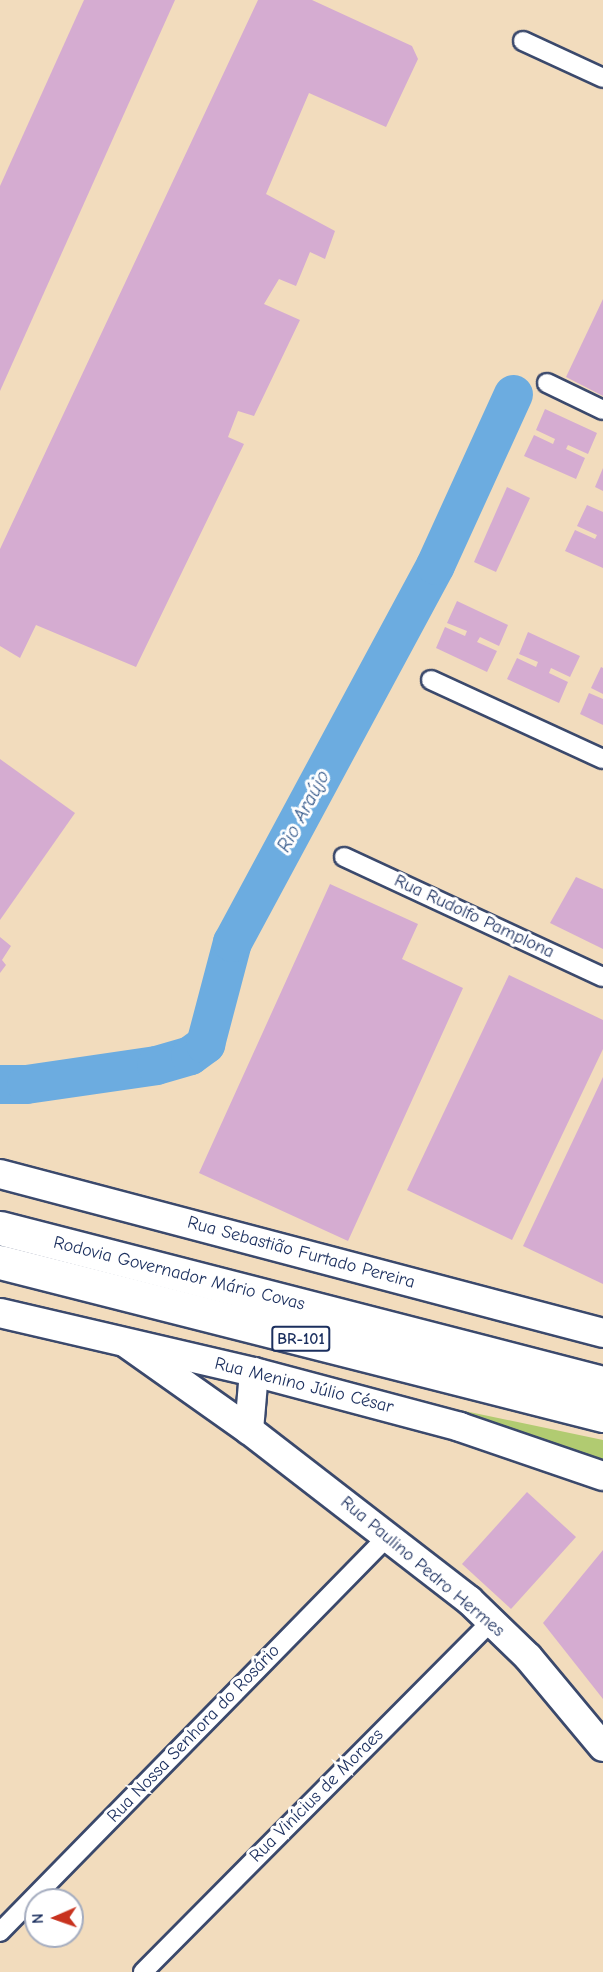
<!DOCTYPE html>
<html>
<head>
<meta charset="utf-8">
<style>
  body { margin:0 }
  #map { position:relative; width:603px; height:1972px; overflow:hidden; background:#f2dcbd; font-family:"Comic Neue",sans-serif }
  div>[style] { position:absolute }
  .green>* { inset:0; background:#b1cb71 }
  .river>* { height:39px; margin:-19.5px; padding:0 19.5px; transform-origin:19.5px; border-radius:19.5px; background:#6cace0 }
  .building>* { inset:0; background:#d5acd1 }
  .roads { filter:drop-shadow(2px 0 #3b496c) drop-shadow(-2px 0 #3b496c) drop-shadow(0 2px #3b496c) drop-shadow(0 -2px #3b496c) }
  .street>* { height:18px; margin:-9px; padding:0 9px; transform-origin:9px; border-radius:9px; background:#fff }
  .primary>* { height:28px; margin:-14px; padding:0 14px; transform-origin:14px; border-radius:14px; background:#fff }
  .highway>* { height:33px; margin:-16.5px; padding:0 16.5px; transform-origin:16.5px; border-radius:16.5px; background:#fff }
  span { translate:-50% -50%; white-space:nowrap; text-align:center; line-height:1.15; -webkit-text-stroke:6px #fff; paint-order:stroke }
  .shield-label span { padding:2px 4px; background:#fff; border:2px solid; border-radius:4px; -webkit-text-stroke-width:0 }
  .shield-label { font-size:16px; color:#1b2f5e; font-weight:700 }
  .street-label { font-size:18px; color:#1b2f5e }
  .water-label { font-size:20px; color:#375b8c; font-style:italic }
  .north { position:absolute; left:24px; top:1888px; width:60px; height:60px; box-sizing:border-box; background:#fff; border:2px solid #a4acbf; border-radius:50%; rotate:268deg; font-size:16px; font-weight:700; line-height:24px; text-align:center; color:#1b2f5e }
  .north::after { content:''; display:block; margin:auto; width:21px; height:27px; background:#c8321e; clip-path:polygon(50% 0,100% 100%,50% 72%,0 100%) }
</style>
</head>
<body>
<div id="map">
  <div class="green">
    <div style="clip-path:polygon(455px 1409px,603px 1440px,603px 1463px)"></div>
  </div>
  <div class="river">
    <div style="left:0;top:1084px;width:26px"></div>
    <div style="left:26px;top:1084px;width:131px;rotate:-8.3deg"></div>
    <div style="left:156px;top:1065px;width:35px;rotate:-16deg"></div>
    <div style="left:190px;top:1055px;width:19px;rotate:-36deg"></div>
    <div style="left:205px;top:1044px;width:106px;rotate:-75.2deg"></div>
    <div style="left:232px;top:942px;width:428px;rotate:-61.7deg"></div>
    <div style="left:435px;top:565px;width:188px;rotate:-65.5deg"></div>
  </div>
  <div class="building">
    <div style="clip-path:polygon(84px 0,175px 0,0 391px,0 186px)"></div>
    <div style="clip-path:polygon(258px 0,312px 0,412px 46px,418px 59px,386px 127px,309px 93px,266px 194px,335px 231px,325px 259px,310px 252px,296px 286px,279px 279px,264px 304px,300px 320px,254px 416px,238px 411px,228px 437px,244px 444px,136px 667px,36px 625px,20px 658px,0 646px,0 549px)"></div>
    <div style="clip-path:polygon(603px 299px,603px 396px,566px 377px)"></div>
    <div style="clip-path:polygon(545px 409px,597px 433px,588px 454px,568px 445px,566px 449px,585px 458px,576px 479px,524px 456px,534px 435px,553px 444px,555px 439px,536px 430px)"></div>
    <div style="clip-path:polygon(603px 468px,603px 491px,595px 487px)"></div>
    <div style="clip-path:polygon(507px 487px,530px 498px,496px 572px,474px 562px)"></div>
    <div style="clip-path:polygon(587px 505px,603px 512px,603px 568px,565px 551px,575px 530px,595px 539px,597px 535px,577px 526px)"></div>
    <div style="clip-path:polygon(457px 601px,508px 625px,499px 646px,480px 637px,477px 642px,497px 651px,487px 672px,436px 648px,445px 627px,465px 636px,467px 631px,447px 623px)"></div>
    <div style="clip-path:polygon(528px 632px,580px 656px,570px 677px,551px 668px,549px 673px,568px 682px,559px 703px,507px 679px,517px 658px,536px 667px,538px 662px,519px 654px)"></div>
    <div style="clip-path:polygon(601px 667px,603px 668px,603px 694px,591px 688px)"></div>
    <div style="clip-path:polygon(589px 693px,603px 699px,603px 725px,580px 714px)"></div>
    <div style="clip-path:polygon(0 759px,75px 813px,0 920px)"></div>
    <div style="clip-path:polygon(576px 877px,603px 889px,603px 949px,550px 923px)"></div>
    <div style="clip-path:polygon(330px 884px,418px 924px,402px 959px,463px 988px,348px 1241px,199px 1173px)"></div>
    <div style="clip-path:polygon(0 937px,11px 946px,2px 960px,6px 965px,0 973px)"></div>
    <div style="clip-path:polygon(509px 975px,603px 1020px,603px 1049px,512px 1240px,407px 1190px)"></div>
    <div style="clip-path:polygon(603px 1077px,603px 1284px,523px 1246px)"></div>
    <div style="clip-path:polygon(527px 1492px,576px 1537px,511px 1609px,462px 1564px)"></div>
    <div style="clip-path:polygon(603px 1550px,603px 1699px,543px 1623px)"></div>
  </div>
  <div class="roads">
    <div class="street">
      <div style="left:523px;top:41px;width:88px;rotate:24.8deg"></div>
      <div style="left:547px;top:383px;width:62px;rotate:25.7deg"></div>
      <div style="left:431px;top:680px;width:189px;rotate:24.7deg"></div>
      <div style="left:344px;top:857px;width:285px;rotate:24.9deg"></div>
      <div style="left:0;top:1932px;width:556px;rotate:-45.58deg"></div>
      <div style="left:143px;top:1972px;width:494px;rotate:-45.2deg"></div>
    </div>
    <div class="primary">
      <div style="left:0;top:1174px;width:624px;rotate:14.77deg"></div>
      <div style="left:0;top:1313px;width:261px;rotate:13.1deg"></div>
      <div style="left:254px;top:1372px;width:213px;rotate:14.9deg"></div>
      <div style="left:460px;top:1427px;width:151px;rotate:18.9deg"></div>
      <div style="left:126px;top:1343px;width:151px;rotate:35.3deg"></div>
      <div style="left:249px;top:1430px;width:278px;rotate:37.7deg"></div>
      <div style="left:469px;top:1600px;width:82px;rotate:44deg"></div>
      <div style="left:528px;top:1657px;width:117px;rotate:50.2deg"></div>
      <div style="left:249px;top:1430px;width:58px;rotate:-85.1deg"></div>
    </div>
    <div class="highway">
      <div style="left:0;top:1228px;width:623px;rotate:14.42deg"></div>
      <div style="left:0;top:1262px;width:622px;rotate:14.24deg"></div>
    </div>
  </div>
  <div class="shield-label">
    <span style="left:301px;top:1339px">BR-101</span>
  </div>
  <div class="street-label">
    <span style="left:474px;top:917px;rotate:25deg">Rua Rudolfo Pamplona</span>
    <span style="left:301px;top:1253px;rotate:15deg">Rua Sebastião Furtado Pereira</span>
    <span style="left:179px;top:1274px;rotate:14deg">Rodovia Governador Mário Covas</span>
    <span style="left:304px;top:1386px;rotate:14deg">Rua Menino Júlio César</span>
    <span style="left:422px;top:1567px;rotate:40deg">Rua Paulino Pedro Hermes</span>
    <span style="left:194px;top:1734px;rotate:-46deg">Rua Nossa Senhora do Rosário</span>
    <span style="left:317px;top:1796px;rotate:-45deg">Rua Vinícius de Moraes</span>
  </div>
  <div class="water-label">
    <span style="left:303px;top:811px;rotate:-62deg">Rio Araújo</span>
  </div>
  <div class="north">N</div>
</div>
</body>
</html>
